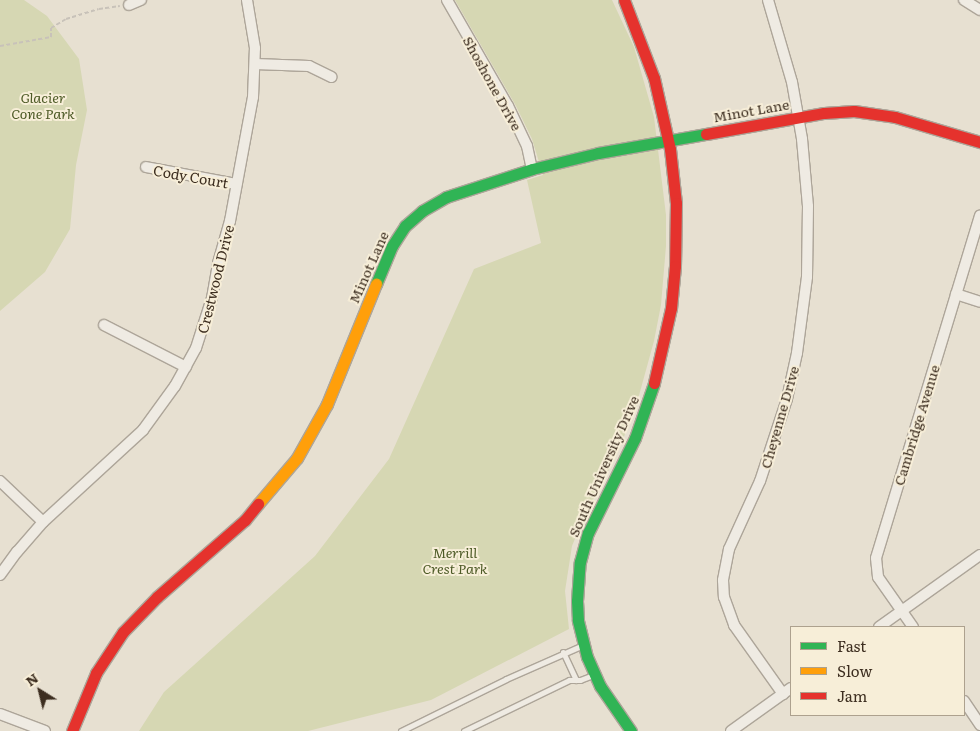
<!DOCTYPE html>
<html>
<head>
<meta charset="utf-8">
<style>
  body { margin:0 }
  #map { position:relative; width:980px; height:731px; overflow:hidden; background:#e7e0d1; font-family:Literata,serif }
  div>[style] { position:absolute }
  .green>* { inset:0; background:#d6d7b3 }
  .path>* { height:2px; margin-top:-1px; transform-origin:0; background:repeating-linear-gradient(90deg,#c8c2b9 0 4px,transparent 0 6.5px) }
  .roads { filter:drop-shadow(1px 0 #ada599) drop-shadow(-1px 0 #ada599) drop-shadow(0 1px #ada599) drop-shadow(0 -1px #ada599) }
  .lane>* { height:5px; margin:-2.5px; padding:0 2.5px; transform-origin:2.5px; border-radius:2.5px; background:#efebe3 }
  .street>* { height:10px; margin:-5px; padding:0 5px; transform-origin:5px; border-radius:5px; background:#efebe3 }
  .fast>* { height:11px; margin:-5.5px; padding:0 5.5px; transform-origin:5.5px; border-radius:5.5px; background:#30b455 }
  .slow>* { height:11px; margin:-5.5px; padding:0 5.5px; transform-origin:5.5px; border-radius:5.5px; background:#ff9f0a }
  .jam>* { height:11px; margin:-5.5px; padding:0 5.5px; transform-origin:5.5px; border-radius:5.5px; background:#e5322d }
  span { translate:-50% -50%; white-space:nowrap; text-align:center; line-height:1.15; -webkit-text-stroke:4px #f7eed8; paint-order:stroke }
  .street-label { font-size:14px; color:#3d2e20 }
  .park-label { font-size:14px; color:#4d5a26; font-style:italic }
  .legend { position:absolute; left:790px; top:626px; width:175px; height:90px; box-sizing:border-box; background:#f7eed8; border:1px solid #ada18e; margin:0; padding:6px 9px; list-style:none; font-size:15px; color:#3d2e20 }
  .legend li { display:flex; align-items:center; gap:10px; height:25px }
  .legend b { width:25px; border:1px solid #ada18e }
  .north { position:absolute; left:15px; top:666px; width:50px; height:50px; -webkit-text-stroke:4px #f7eed8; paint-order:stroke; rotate:324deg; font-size:14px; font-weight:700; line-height:20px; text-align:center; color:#3d2e20 }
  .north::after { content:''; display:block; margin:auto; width:18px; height:22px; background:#3d2e20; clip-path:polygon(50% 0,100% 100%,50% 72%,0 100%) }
</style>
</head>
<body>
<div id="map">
  <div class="green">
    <div style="clip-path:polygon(0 0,24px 0,47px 16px,79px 59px,87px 110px,76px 165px,70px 229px,45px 272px,0 311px)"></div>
    <div style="clip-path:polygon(455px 0,612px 0,634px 47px,654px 117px,666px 215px,666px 246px,661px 305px,654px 341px,635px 410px,616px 456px,583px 519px,572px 546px,565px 591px,569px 629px,431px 700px,308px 731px,139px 731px,164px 692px,315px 556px,389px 459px,474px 269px,541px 243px,527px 180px,543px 175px,532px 139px,516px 106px)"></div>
  </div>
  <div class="path">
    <div style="left:0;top:46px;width:52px;rotate:-10deg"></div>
    <div style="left:51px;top:37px;width:9px;rotate:-90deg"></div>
    <div style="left:51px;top:28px;width:17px;rotate:-31deg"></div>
    <div style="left:66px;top:19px;width:34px;rotate:-17deg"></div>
    <div style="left:99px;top:9px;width:21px;rotate:-8deg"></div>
  </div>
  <div class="roads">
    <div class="lane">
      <div style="left:563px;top:652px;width:31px;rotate:65deg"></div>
      <div style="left:401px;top:731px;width:117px;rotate:-26.3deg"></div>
      <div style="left:506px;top:679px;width:84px;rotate:-23.8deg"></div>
      <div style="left:464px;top:731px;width:117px;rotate:-25.9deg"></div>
      <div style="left:569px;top:680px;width:11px"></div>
      <div style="left:580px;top:680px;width:14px;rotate:-21deg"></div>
    </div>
    <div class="street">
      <div style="left:447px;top:0;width:122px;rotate:60.1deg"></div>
      <div style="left:508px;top:106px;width:44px;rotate:64.6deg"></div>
      <div style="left:527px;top:146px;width:24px;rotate:78deg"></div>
      <div style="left:768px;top:0;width:85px;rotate:73.7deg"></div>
      <div style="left:792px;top:82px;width:58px;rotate:80deg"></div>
      <div style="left:802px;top:139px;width:67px;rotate:84.9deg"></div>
      <div style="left:808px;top:206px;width:71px;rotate:90.8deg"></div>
      <div style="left:807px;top:277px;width:77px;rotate:97.5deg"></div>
      <div style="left:797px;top:353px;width:47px;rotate:102.3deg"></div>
      <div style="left:787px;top:399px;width:86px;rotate:108.2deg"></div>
      <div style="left:760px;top:481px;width:75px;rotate:114.5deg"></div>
      <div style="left:729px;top:549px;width:32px;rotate:101deg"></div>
      <div style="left:723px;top:580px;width:17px;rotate:87deg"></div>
      <div style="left:724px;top:597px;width:30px;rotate:70deg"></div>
      <div style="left:734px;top:625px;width:85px;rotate:54.6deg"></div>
      <div style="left:964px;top:0;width:19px;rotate:32deg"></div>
      <div style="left:129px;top:5px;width:13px;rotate:-23deg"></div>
      <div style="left:255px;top:64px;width:54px;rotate:2.1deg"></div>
      <div style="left:309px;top:66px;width:25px;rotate:26deg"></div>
      <div style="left:146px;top:167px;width:92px;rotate:10.7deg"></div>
      <div style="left:956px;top:294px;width:25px;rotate:18deg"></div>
      <div style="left:104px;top:325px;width:92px;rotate:27.1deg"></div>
      <div style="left:0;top:481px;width:59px;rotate:43.6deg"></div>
      <div style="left:0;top:575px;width:29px;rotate:-54deg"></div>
      <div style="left:17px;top:552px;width:40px;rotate:-49deg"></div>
      <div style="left:43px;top:522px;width:136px;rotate:-42.6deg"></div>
      <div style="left:143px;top:430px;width:54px;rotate:-54deg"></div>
      <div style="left:175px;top:386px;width:43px;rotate:-61.1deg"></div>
      <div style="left:196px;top:348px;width:52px;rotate:-72.3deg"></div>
      <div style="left:212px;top:298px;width:36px;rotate:-80deg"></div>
      <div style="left:218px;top:263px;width:44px;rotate:-74.1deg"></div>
      <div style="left:230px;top:221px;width:126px;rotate:-79.5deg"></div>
      <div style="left:253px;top:97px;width:49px;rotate:-87.7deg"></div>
      <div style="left:255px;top:48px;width:49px;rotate:-99.5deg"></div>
      <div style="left:879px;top:627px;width:124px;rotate:-35.5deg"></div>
      <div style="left:913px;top:627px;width:61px;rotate:-125deg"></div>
      <div style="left:878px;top:577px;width:19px;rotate:-96deg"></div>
      <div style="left:876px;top:558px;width:358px;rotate:-73.1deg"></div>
      <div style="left:964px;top:701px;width:29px;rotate:56deg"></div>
      <div style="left:0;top:714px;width:48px;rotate:20.7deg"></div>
      <div style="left:731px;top:731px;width:74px;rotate:-35.6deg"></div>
    </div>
    <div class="fast">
      <div style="left:376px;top:284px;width:41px;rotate:-67.2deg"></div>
      <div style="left:392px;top:246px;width:24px;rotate:-57deg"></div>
      <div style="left:405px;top:226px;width:23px;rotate:-41deg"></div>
      <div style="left:422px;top:211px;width:28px;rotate:-30deg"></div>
      <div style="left:446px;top:197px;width:90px;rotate:-18deg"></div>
      <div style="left:532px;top:169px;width:68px;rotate:-13.6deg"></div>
      <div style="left:598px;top:153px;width:110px;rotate:-10deg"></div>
      <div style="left:631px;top:731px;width:55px;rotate:-124.6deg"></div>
      <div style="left:600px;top:686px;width:32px;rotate:-114deg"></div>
      <div style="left:587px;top:657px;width:38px;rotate:-104deg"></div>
      <div style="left:578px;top:620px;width:19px;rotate:-93deg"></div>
      <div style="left:577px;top:601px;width:39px;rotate:-86deg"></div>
      <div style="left:580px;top:562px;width:30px;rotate:-75deg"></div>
      <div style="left:588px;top:533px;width:106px;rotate:-63.7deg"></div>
      <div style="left:635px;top:438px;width:58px;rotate:-70.9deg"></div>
    </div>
    <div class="slow">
      <div style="left:258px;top:504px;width:60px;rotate:-49.7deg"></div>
      <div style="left:297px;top:458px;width:62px;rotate:-60.9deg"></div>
      <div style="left:327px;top:404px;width:130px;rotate:-67.8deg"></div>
    </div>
    <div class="jam">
      <div style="left:624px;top:0;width:84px;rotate:69deg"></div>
      <div style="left:654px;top:78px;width:73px;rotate:77.3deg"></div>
      <div style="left:670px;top:149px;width:54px;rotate:83.7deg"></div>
      <div style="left:676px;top:203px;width:63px;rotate:90.9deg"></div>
      <div style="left:675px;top:266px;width:42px;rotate:95.4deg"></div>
      <div style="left:671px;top:308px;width:77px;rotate:102.8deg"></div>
      <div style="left:706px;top:134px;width:120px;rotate:-10.1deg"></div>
      <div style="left:824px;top:113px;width:30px;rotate:-4deg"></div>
      <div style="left:854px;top:111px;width:41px;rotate:8.3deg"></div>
      <div style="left:895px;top:117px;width:89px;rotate:16.4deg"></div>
      <div style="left:72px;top:731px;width:63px;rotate:-67.5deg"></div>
      <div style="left:96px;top:673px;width:49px;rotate:-56.6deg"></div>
      <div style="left:123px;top:632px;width:49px;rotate:-45.8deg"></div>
      <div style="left:157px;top:597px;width:117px;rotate:-41.2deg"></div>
      <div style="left:245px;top:520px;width:21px;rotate:-51deg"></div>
    </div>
  </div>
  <div class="street-label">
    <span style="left:493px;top:83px;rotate:61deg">Shoshone Drive</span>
    <span style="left:751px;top:110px;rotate:-10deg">Minot Lane</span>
    <span style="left:191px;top:176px;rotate:10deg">Cody Court</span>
    <span style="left:368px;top:267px;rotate:-66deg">Minot Lane</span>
    <span style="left:215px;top:279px;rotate:-76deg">Crestwood Drive</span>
    <span style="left:779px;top:417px;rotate:-74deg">Cheyenne Drive</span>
    <span style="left:916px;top:425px;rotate:-73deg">Cambridge Avenue</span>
    <span style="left:603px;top:466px;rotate:-66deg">South University Drive</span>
  </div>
  <div class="park-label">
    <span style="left:43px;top:105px">Glacier<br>Cone Park</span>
    <span style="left:455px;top:560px">Merrill<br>Crest Park</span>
  </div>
  <ul class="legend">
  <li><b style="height:6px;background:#30b455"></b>Fast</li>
  <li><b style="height:6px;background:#ff9f0a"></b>Slow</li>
  <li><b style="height:6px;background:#e5322d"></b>Jam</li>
  </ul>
  <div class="north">N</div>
</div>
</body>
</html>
